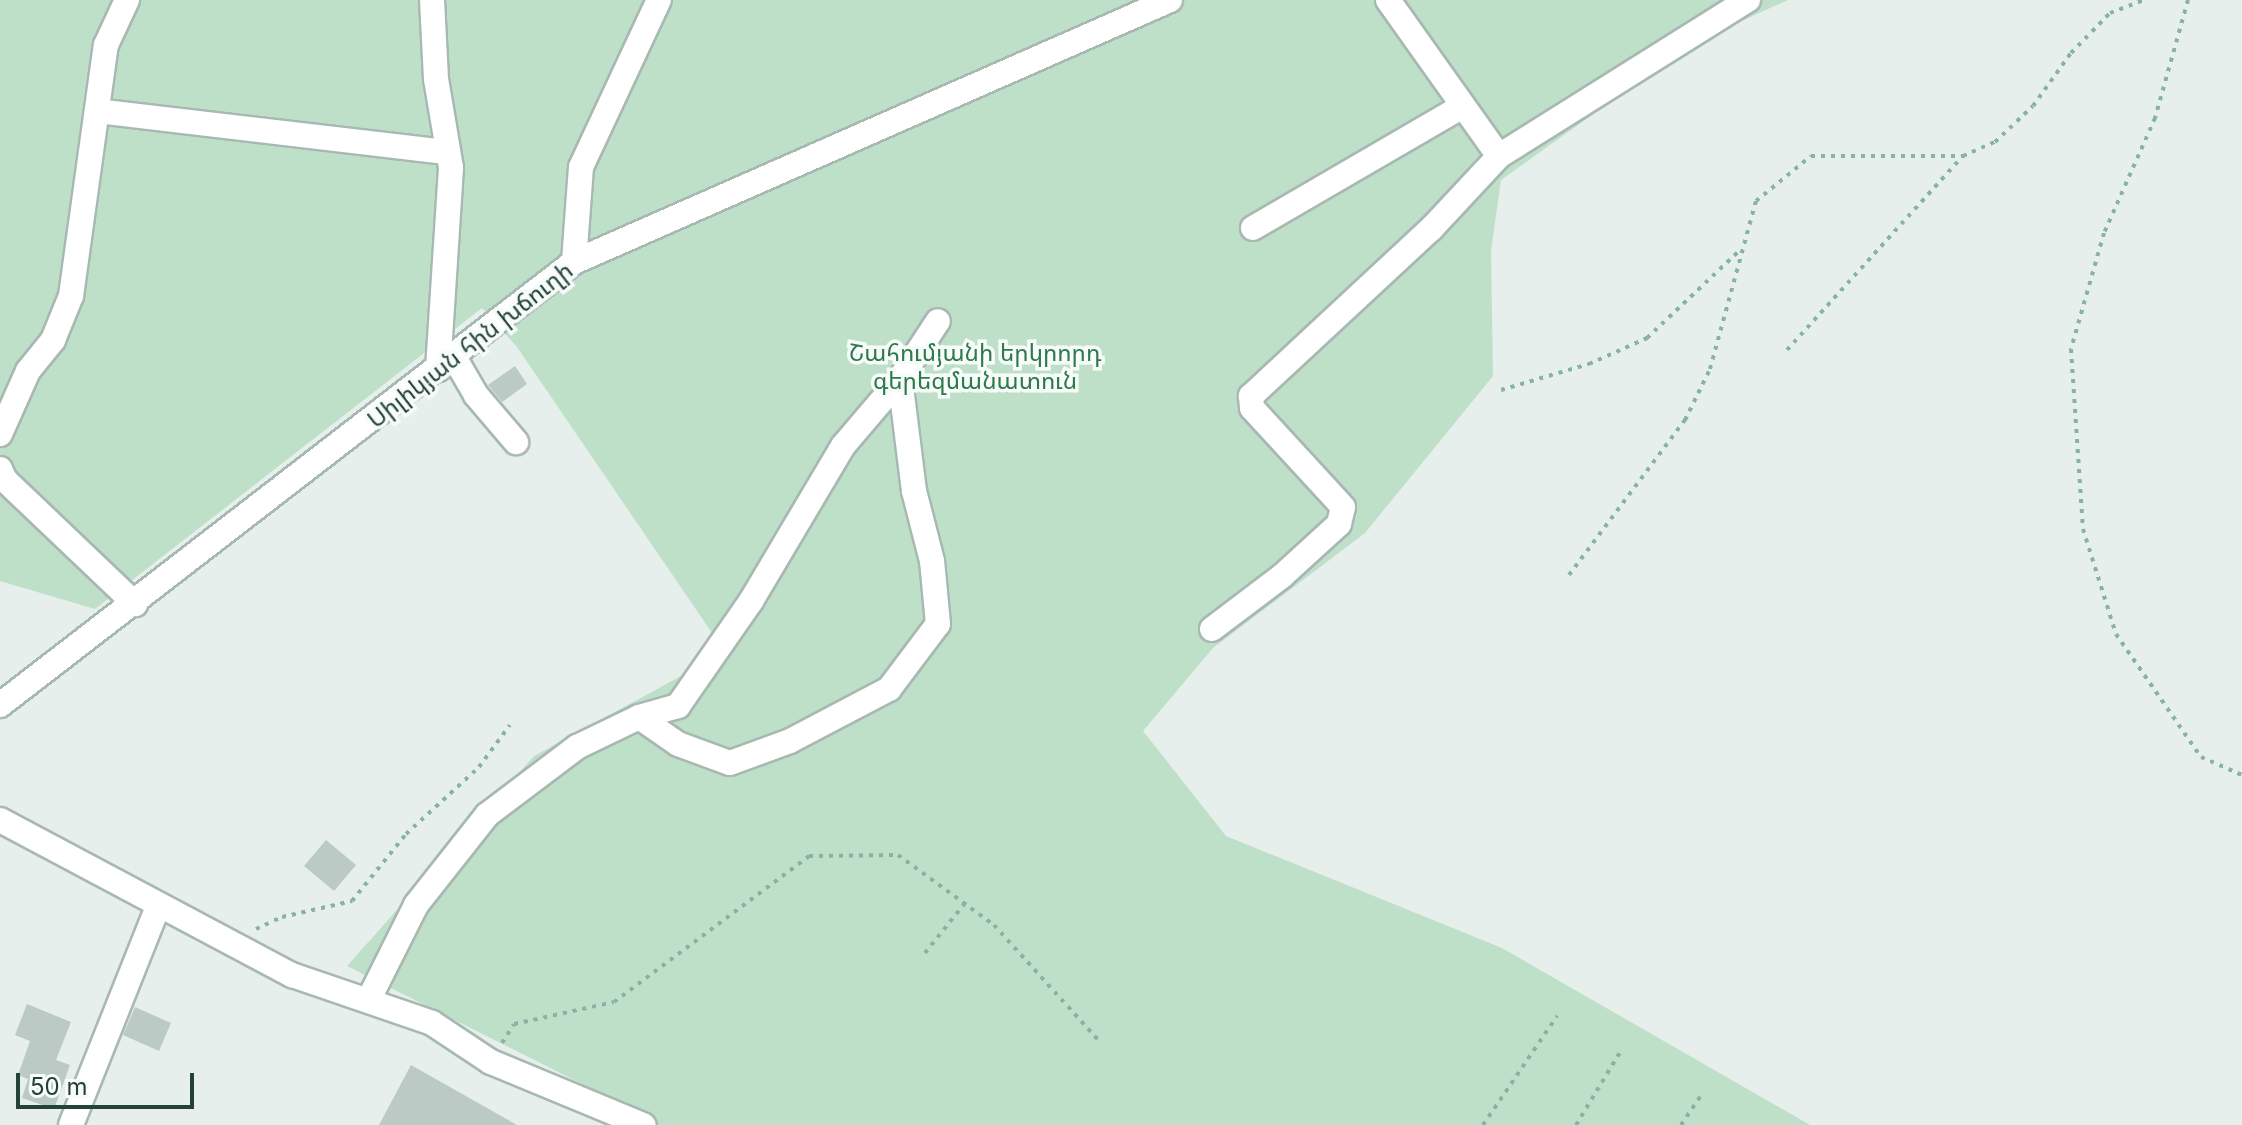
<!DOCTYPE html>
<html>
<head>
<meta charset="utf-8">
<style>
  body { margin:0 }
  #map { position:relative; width:2242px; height:1125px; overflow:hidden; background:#e6efeb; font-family:Inter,"Noto Sans Armenian",sans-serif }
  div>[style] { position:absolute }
  .green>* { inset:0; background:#bfe0c8 }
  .building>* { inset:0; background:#bbcac4 }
  .path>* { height:4px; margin-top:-2px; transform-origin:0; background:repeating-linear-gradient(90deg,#86b3a5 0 4px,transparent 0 10px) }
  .roads { filter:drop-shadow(2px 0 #a8b8b2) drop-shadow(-2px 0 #a8b8b2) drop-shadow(0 2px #a8b8b2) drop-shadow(0 -2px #a8b8b2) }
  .minor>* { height:24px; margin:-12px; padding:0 12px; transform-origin:12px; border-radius:12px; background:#fff }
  span { translate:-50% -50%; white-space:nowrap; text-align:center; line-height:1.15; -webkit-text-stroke:7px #f7fbf9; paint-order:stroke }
  .street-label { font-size:24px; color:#24423a }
  .park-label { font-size:24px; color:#2d7a4b }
  .scale { position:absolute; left:16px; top:1073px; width:178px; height:36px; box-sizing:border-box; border:4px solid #24423a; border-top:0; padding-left:10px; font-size:24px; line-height:28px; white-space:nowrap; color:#24423a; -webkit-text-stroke:6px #f7fbf9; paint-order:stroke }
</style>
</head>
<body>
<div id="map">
  <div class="green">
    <div style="clip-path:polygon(0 0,1788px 0,1693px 43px,1501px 180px,1491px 251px,1493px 376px,1365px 533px,1213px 648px,1143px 731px,1226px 836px,1502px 948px,1810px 1125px,654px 1125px,590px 1088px,347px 966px,534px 756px,725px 652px,517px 347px,482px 308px,95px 609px,0 581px)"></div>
  </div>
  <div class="building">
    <div style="clip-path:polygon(515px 366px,527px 384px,502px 402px,488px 385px)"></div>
    <div style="clip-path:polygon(326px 840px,356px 865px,334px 891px,304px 866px)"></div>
    <div style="clip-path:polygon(27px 1004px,71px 1022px,56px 1060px,70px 1065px,54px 1109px,22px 1098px,28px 1079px,18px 1075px,30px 1041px,15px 1035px)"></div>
    <div style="clip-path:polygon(135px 1007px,171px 1023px,159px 1051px,123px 1035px)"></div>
    <div style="clip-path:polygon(411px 1065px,517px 1125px,379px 1125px)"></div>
  </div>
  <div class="path">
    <div style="left:2188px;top:0;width:123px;rotate:105.6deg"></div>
    <div style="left:2155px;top:118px;width:126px;rotate:113.9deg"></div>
    <div style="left:2104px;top:233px;width:121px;rotate:105.9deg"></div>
    <div style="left:2071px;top:349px;width:180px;rotate:86.2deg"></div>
    <div style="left:2083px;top:529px;width:110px;rotate:72.6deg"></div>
    <div style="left:2116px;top:634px;width:150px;rotate:55.4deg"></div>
    <div style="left:2201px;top:757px;width:45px;rotate:23.7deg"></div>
    <div style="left:1787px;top:350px;width:262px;rotate:-47.8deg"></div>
    <div style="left:1501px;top:390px;width:92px;rotate:-16.5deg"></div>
    <div style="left:1589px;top:364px;width:64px;rotate:-24.1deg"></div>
    <div style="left:1647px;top:338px;width:127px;rotate:-43.4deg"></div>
    <div style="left:1569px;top:575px;width:194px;rotate:-53.2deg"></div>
    <div style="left:1685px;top:420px;width:57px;rotate:-63.9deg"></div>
    <div style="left:1710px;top:369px;width:174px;rotate:-74.7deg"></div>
    <div style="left:1756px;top:201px;width:71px;rotate:-39.3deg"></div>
    <div style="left:1811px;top:156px;width:152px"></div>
    <div style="left:1963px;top:156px;width:35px;rotate:-24deg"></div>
    <div style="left:1995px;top:142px;width:52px;rotate:-43.5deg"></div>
    <div style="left:2033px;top:106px;width:65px;rotate:-54.4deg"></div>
    <div style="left:2071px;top:53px;width:56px;rotate:-45.7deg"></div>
    <div style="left:2110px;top:13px;width:36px;rotate:-21deg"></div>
    <div style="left:256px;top:929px;width:29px;rotate:-25deg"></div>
    <div style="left:282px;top:917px;width:72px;rotate:-12.9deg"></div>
    <div style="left:352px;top:901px;width:86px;rotate:-51.1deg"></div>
    <div style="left:406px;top:834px;width:99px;rotate:-42.5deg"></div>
    <div style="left:479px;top:767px;width:52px;rotate:-53.6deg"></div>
    <div style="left:925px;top:953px;width:64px;rotate:-51.3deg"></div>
    <div style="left:502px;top:1043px;width:22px;rotate:-58deg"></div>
    <div style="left:514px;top:1024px;width:102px;rotate:-12.4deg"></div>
    <div style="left:614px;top:1002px;width:244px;rotate:-36.8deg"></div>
    <div style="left:809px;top:856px;width:89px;rotate:-0.6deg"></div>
    <div style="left:898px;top:855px;width:119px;rotate:36.1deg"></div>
    <div style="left:994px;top:925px;width:158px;rotate:47.8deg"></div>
    <div style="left:1483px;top:1125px;width:132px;rotate:-55.8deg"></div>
    <div style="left:1576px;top:1125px;width:89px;rotate:-58.8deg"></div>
    <div style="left:1681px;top:1125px;width:37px;rotate:-56deg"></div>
  </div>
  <div class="roads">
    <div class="minor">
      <div style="left:432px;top:0;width:79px;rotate:87.1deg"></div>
      <div style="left:436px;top:79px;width:90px;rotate:80.4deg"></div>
      <div style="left:451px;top:168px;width:202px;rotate:93.7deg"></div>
      <div style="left:1388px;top:0;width:191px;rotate:54.6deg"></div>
      <div style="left:97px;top:111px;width:352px;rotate:6.7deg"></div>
      <div style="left:1253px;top:228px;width:243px;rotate:-30.2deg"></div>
      <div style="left:574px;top:262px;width:95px;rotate:-85.8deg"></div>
      <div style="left:581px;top:167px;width:184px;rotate:-65deg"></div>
      <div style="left:454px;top:357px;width:44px;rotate:59.9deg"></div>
      <div style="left:476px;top:395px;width:62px;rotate:49.6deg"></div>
      <div style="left:0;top:434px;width:69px;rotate:-66deg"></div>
      <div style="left:28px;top:371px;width:40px;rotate:-51deg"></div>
      <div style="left:53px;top:340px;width:48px;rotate:-67.8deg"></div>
      <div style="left:71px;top:296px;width:253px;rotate:-82.1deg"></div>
      <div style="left:106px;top:45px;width:50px;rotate:-65deg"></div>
      <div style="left:0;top:469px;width:12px;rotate:66deg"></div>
      <div style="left:5px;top:480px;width:180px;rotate:43.6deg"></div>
      <div style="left:1212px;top:629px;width:88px;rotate:-37.1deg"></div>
      <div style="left:1282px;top:576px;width:77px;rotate:-42.4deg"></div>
      <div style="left:1339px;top:524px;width:17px;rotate:-77deg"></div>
      <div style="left:1343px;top:507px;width:134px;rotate:-132.6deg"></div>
      <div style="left:1252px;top:408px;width:12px;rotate:-95deg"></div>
      <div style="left:1251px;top:396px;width:246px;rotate:-42.9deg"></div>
      <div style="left:1431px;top:229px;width:100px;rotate:-47deg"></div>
      <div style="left:1499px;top:156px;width:294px;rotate:-32.1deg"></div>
      <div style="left:0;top:705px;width:725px;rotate:-37.66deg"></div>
      <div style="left:574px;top:262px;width:651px;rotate:-23.73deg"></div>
      <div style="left:639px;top:717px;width:47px;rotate:34.7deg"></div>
      <div style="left:678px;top:744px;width:55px;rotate:20.1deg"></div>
      <div style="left:730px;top:763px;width:64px;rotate:-20.1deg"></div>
      <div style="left:790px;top:741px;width:112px;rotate:-27.7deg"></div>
      <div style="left:889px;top:689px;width:81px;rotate:-53deg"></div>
      <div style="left:938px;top:624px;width:63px;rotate:-95.4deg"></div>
      <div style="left:932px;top:561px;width:72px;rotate:-104.4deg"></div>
      <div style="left:914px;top:491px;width:113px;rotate:-97.1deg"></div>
      <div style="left:0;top:820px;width:331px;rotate:28deg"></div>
      <div style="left:292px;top:975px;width:148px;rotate:18.9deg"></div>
      <div style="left:432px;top:1023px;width:71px;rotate:33.5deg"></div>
      <div style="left:491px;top:1062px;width:165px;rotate:22.5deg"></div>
      <div style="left:369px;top:999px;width:105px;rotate:-63.4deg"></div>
      <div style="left:416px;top:905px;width:115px;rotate:-51.7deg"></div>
      <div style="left:487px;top:815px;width:113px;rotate:-37.1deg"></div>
      <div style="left:577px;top:747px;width:69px;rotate:-25.8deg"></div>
      <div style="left:639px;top:717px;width:41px;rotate:-15.8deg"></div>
      <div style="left:678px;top:706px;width:128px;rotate:-55.2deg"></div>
      <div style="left:751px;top:601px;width:180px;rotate:-59.3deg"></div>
      <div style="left:843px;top:446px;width:88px;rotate:-49.6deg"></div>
      <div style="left:900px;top:379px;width:69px;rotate:-56.8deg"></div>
      <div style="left:71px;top:1125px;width:236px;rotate:-68.3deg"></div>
    </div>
  </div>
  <div class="street-label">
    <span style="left:470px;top:345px;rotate:-38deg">Սիլիկյան հին խճուղի</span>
  </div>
  <div class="park-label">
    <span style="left:975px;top:367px">Շահումյանի երկրորդ<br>գերեզմանատուն</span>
  </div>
  <div class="scale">50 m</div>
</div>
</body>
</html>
